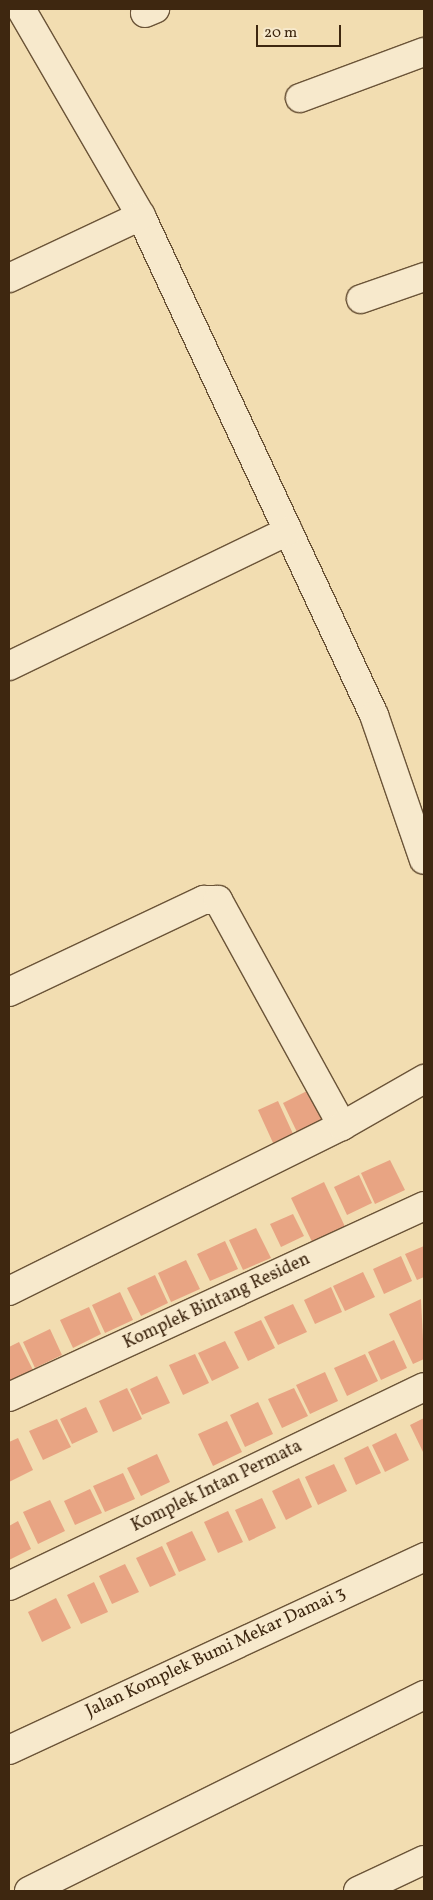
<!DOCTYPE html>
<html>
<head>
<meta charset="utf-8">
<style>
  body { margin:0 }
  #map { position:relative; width:433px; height:1900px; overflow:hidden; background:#f2ddb1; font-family:Vollkorn,serif }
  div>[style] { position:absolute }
  .building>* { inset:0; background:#e8a483 }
  .roads { filter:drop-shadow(1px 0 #6b5438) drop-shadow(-1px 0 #6b5438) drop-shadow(0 1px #6b5438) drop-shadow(0 -1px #6b5438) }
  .minor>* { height:28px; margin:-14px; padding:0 14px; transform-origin:14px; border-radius:14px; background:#f7e9cc }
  span { translate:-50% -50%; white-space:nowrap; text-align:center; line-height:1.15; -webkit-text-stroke:4px #f7e9cc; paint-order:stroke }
  .street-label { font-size:18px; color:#3e2710 }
  .frame { position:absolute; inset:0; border:10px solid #3e2710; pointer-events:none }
  .scale { position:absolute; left:256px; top:25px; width:85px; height:22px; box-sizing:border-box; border:2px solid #3e2710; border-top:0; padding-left:6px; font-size:15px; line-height:18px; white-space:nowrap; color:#3e2710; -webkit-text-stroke:4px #f7e9cc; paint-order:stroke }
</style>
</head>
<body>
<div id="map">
  <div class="building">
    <div style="clip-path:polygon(309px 1090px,323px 1120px,297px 1132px,283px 1103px)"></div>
    <div style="clip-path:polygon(278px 1101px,294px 1136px,274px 1145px,258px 1110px)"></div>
    <div style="clip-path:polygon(390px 1160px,405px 1190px,375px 1204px,361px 1173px)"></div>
    <div style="clip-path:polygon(359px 1175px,372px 1203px,347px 1215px,334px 1187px)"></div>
    <div style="clip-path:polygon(324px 1182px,348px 1233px,315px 1248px,291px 1198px)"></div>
    <div style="clip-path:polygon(293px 1214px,304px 1236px,281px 1247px,270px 1224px)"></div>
    <div style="clip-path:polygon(256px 1228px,271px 1258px,243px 1270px,229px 1240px)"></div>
    <div style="clip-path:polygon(225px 1241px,238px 1269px,210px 1281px,197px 1254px)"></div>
    <div style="clip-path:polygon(424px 1246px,424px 1277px,417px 1280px,405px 1254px)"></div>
    <div style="clip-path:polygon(401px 1256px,412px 1281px,384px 1294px,373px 1269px)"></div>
    <div style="clip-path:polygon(186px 1260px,200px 1289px,171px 1302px,158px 1273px)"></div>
    <div style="clip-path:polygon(363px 1272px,375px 1297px,345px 1311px,333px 1286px)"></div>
    <div style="clip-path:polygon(155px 1275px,168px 1303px,141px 1316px,127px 1288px)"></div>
    <div style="clip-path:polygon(331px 1287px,342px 1312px,315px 1324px,304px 1300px)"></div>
    <div style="clip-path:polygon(120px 1292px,133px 1320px,105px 1333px,92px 1305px)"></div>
    <div style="clip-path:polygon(421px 1299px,424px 1359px,413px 1364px,389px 1314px)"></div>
    <div style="clip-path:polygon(293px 1304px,307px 1332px,278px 1345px,264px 1317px)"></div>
    <div style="clip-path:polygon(89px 1307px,101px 1334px,73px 1348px,60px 1320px)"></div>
    <div style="clip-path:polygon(261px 1320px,275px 1348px,248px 1361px,234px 1332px)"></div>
    <div style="clip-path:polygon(50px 1329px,62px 1355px,35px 1368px,23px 1342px)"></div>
    <div style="clip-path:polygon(394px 1340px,407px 1368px,381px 1380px,368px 1352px)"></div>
    <div style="clip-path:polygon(225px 1341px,239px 1368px,212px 1381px,198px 1353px)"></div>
    <div style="clip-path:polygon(19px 1342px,33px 1370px,9px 1381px,9px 1347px)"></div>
    <div style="clip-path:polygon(195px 1354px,209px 1383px,183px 1395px,169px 1365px)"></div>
    <div style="clip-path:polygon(365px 1354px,378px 1381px,347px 1396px,334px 1368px)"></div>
    <div style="clip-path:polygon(325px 1372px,338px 1401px,310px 1414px,296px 1385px)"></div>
    <div style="clip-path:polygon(157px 1376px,170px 1403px,142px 1415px,130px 1389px)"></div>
    <div style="clip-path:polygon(127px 1388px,142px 1419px,113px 1432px,99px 1401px)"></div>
    <div style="clip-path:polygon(294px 1388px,308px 1416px,282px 1428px,268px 1399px)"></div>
    <div style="clip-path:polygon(258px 1402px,273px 1434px,245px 1447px,230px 1415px)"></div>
    <div style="clip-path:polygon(86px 1407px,98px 1432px,72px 1444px,60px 1419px)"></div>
    <div style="clip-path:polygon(424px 1418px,424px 1454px,410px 1425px)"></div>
    <div style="clip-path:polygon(57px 1419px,71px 1447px,43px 1460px,29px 1431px)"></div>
    <div style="clip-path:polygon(227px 1421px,242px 1452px,213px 1466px,198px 1434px)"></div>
    <div style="clip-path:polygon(396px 1433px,409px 1460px,385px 1472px,372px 1445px)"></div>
    <div style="clip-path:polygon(18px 1438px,33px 1470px,9px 1482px,9px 1442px)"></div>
    <div style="clip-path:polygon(368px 1446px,381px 1473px,356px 1485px,344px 1458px)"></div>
    <div style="clip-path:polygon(157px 1454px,170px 1482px,141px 1496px,127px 1468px)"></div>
    <div style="clip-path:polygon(334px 1464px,347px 1491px,318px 1505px,305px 1477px)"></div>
    <div style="clip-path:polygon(123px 1473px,135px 1499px,105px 1512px,93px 1486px)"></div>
    <div style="clip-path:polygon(299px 1478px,312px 1507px,286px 1520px,272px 1491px)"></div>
    <div style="clip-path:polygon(90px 1489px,102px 1513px,75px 1525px,64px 1501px)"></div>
    <div style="clip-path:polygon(262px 1498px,276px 1528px,249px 1541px,235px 1510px)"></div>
    <div style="clip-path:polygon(50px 1500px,65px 1531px,38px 1544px,23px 1512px)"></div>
    <div style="clip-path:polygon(228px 1511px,243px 1542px,218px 1553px,204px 1522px)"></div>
    <div style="clip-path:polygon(18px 1521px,31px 1549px,9px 1560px,9px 1526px)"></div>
    <div style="clip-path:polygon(192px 1531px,206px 1560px,179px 1572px,166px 1543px)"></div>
    <div style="clip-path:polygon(162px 1546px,176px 1575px,150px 1587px,136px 1558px)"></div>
    <div style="clip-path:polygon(125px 1564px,139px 1592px,112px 1604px,99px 1576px)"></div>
    <div style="clip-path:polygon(94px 1582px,108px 1612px,81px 1624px,67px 1595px)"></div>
    <div style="clip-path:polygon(56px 1598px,71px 1628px,42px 1642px,28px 1612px)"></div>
  </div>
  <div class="roads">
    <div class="minor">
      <div style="left:21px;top:9px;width:239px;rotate:59.9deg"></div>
      <div style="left:141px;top:216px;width:551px;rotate:64.97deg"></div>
      <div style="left:374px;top:715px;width:153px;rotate:71deg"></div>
      <div style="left:145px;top:13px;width:11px;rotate:-22deg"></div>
      <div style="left:300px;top:98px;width:132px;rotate:-20.4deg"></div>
      <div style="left:9px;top:278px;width:146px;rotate:-25.2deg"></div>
      <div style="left:361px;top:299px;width:67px;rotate:-19.2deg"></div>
      <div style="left:9px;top:666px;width:310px;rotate:-25.8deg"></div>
      <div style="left:9px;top:992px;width:216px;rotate:-25.3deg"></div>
      <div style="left:204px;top:900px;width:14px"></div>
      <div style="left:218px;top:900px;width:258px;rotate:61.2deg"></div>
      <div style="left:9px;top:1291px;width:372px;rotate:-26.4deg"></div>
      <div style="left:342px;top:1126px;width:95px;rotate:-29.8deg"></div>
      <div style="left:9px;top:1397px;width:457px;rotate:-24.7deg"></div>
      <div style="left:9px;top:1586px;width:460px;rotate:-25.6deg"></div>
      <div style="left:9px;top:1750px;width:458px;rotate:-24.9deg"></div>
      <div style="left:29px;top:1891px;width:441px;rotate:-26.4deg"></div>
      <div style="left:358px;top:1891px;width:73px;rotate:-25.2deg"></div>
    </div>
  </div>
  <div class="street-label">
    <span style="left:217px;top:1302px;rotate:-25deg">Komplek Bintang Residen</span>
    <span style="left:217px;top:1487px;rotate:-26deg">Komplek Intan Permata</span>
    <span style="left:216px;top:1653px;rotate:-25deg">Jalan Komplek Bumi Mekar Damai 3</span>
  </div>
  <div class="frame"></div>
  <div class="scale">20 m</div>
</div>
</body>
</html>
